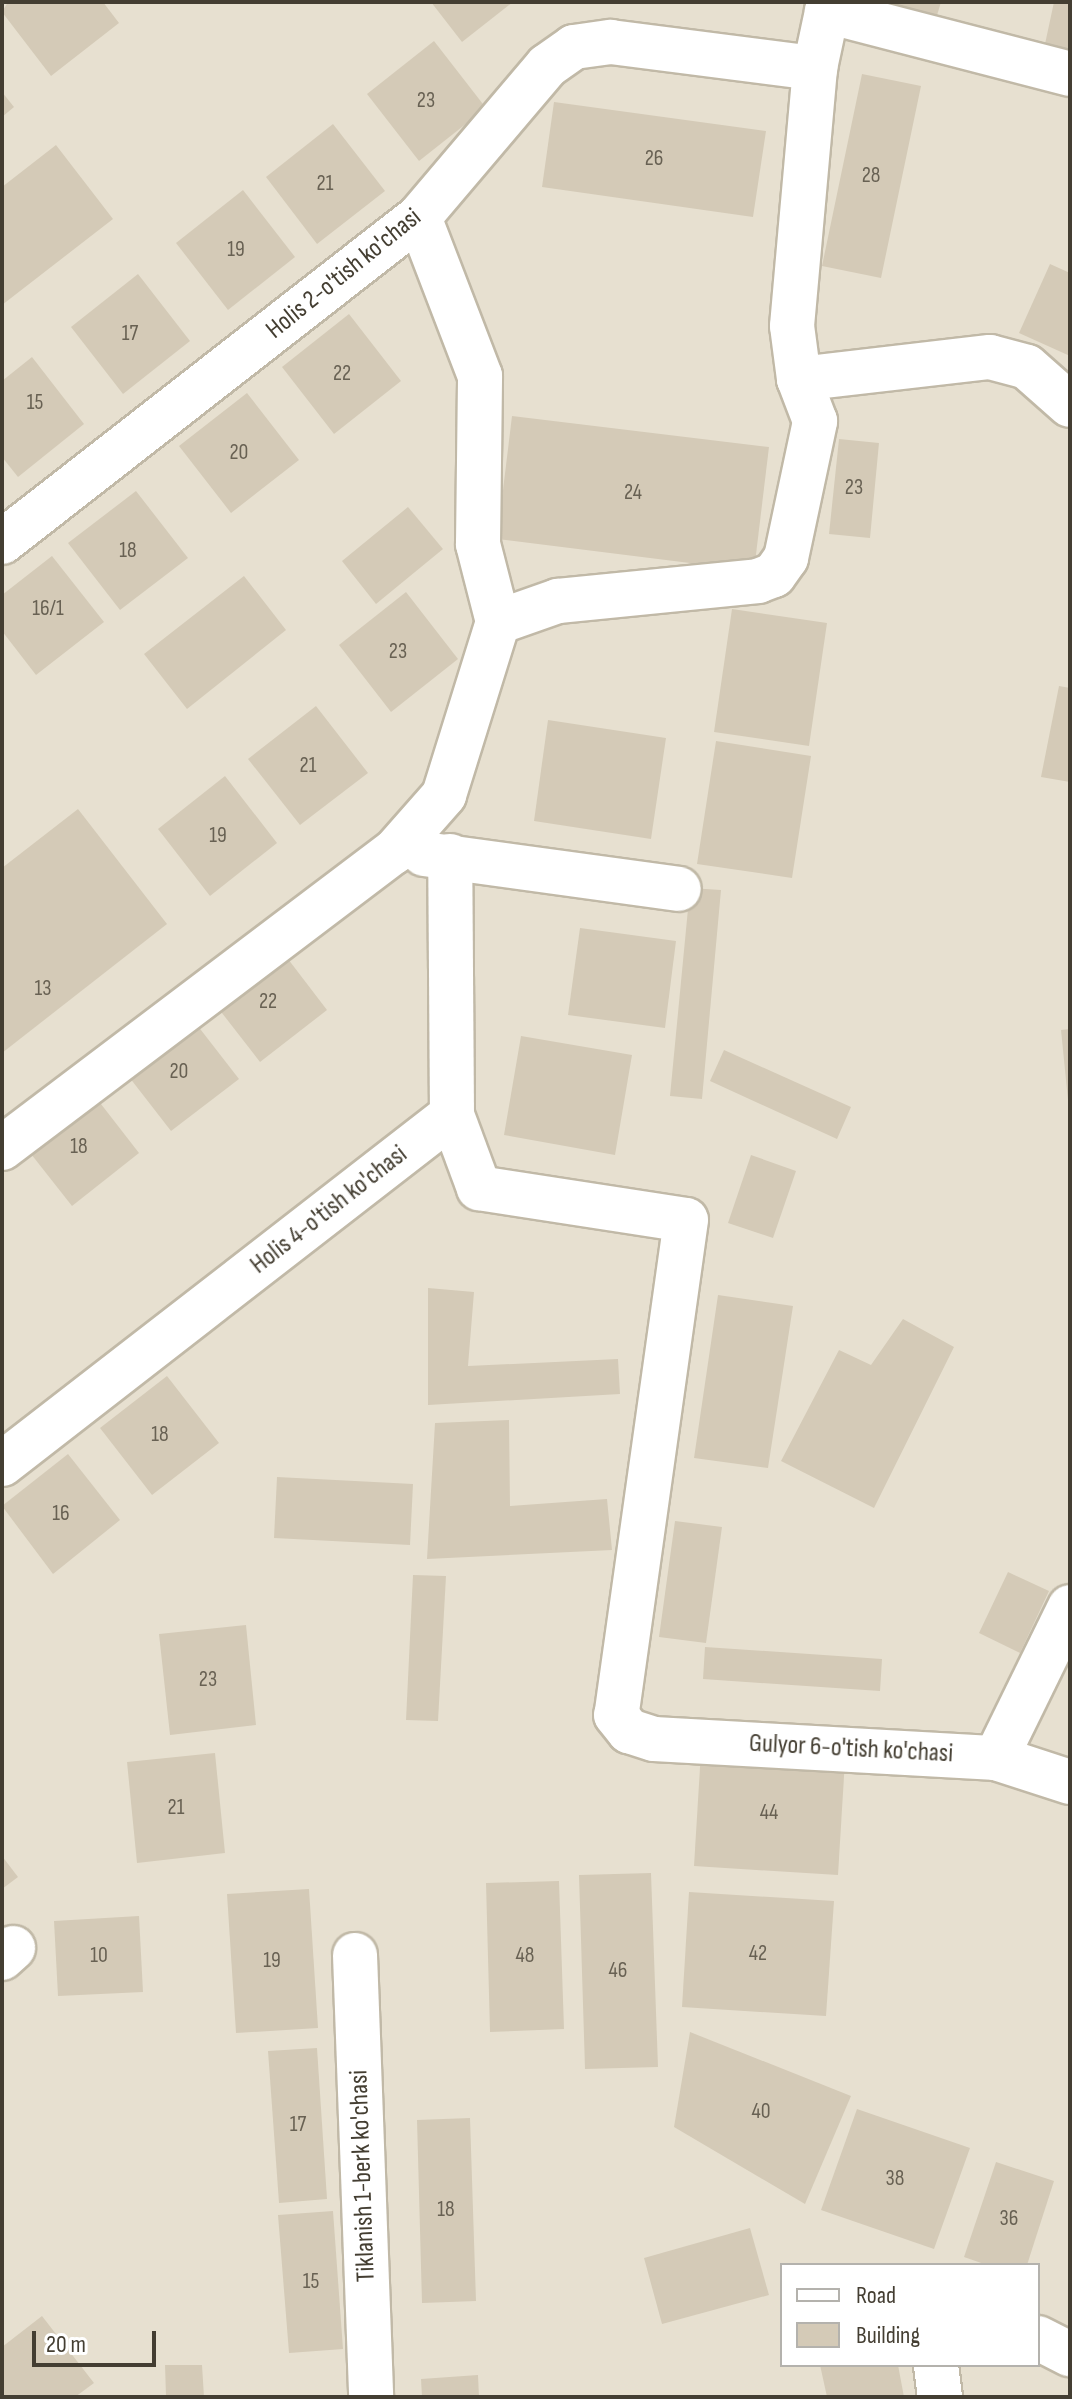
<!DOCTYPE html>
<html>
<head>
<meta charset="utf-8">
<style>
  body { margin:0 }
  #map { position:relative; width:1072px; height:2399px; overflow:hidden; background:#f3eee2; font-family:"Sofia Sans Condensed",sans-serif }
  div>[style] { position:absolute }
  .residential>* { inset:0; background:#e7e0d0 }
  .building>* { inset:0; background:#d4cab7 }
  .roads { filter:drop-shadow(2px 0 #c1b9a7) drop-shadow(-2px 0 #c1b9a7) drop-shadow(0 2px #c1b9a7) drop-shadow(0 -2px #c1b9a7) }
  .street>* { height:44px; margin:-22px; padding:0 22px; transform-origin:22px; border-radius:22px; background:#fff }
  span { translate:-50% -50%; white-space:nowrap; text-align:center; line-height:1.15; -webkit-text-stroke:6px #fff; paint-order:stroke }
  .number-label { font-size:22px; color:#686153 }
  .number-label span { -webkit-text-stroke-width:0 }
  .street-label { font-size:26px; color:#443e32 }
  .frame { position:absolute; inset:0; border:4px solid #443e32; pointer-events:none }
  .legend { position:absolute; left:780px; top:2263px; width:260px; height:104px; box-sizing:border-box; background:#fff; border:2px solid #b4b2ad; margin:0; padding:10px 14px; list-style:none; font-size:24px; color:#443e32 }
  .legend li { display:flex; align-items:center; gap:16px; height:40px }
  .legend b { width:40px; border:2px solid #b4b2ad }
  .scale { position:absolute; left:32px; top:2331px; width:124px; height:36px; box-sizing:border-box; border:4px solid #443e32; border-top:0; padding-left:10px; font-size:24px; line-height:28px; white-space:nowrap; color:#443e32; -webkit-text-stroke:6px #fff; paint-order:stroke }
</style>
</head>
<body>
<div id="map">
  <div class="residential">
    <div style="clip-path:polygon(evenodd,2px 2px,1070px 2px,1070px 2397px,2px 2397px,2px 2px,782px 2265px,1038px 2265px,1038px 2365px,782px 2365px,782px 2265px)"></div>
  </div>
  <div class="building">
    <div style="clip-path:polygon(8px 2px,103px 2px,119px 23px,51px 76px,2px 12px)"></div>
    <div style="clip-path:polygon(431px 2px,513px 2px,462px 42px)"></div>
    <div style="clip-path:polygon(861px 2px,941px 2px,932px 32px)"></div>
    <div style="clip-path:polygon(1054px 2px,1070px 2px,1070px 49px,1045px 44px)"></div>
    <div style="clip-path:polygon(434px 41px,486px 108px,419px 161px,367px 94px)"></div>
    <div style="clip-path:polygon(862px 74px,921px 86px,881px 278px,822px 266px)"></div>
    <div style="clip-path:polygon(2px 92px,14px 107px,2px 117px)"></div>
    <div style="clip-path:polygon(554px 102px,766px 131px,753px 217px,542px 187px)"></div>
    <div style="clip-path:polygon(333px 124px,385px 191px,317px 244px,266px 177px)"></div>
    <div style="clip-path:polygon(56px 145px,113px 219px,2px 305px,2px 187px)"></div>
    <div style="clip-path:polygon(243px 190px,295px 257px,228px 310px,176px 243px)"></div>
    <div style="clip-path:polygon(1050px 264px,1070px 273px,1070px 356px,1019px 333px)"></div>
    <div style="clip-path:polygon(138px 274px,190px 341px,123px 394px,71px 327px)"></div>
    <div style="clip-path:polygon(349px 314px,401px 381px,334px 434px,282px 367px)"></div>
    <div style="clip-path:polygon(32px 357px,84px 424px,18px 477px,2px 457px,2px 381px)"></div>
    <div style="clip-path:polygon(247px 393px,299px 460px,231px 513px,179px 446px)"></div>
    <div style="clip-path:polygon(512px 416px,769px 447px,754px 571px,497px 539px)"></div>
    <div style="clip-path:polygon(839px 439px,879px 443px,870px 538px,829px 534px)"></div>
    <div style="clip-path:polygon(136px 491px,188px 558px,120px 610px,68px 543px)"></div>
    <div style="clip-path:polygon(408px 507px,443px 549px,376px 604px,342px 561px)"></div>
    <div style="clip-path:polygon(52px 556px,104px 622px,36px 675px,2px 631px,2px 595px)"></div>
    <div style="clip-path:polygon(244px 576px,286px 630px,187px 709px,144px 654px)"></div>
    <div style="clip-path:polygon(406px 592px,458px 659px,391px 712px,339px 645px)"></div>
    <div style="clip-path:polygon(732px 609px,827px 623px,809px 746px,714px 732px)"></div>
    <div style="clip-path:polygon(1059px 686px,1070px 688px,1070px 782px,1041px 777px)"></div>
    <div style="clip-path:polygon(316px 706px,368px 773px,300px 825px,248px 759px)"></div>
    <div style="clip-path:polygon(548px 720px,666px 738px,651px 839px,534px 821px)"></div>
    <div style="clip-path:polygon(716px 741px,811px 756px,792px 878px,697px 864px)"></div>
    <div style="clip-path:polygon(225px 776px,277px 843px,210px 896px,158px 829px)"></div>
    <div style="clip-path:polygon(78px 809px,167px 924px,2px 1053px,2px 868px)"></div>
    <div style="clip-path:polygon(690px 888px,721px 890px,702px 1099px,670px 1096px)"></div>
    <div style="clip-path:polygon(580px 928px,676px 941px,665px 1028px,568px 1015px)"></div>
    <div style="clip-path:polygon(275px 942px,327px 1010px,260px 1062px,208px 995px)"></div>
    <div style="clip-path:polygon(187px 1012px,239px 1079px,171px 1131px,119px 1064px)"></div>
    <div style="clip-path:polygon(1070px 1029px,1070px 1100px,1068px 1100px,1061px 1030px)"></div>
    <div style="clip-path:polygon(521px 1036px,632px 1055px,615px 1155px,504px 1135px)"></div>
    <div style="clip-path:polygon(724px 1050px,851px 1107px,837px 1139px,710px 1081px)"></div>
    <div style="clip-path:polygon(87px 1086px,139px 1153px,72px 1206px,20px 1140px)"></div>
    <div style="clip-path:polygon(751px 1155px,796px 1171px,773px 1238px,728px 1223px)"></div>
    <div style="clip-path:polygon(428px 1288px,474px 1292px,468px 1366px,618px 1359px,620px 1394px,428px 1405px)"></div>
    <div style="clip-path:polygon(718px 1295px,793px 1306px,768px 1468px,694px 1458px)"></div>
    <div style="clip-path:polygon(903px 1319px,954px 1347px,874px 1508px,781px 1461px,839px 1350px,871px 1365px)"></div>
    <div style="clip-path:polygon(167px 1376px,219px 1443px,152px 1495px,100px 1428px)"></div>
    <div style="clip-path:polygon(509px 1420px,510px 1506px,607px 1499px,612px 1550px,427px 1559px,435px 1423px)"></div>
    <div style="clip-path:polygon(68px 1454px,120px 1520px,53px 1574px,2px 1506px)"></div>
    <div style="clip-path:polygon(277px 1477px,413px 1484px,410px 1545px,274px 1538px)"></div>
    <div style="clip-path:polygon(675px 1521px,722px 1527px,706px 1643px,659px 1637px)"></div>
    <div style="clip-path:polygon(1008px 1572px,1049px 1591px,1020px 1653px,979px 1633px)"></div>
    <div style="clip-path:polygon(413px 1575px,446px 1576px,438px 1721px,406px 1720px)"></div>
    <div style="clip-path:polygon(246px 1625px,256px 1725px,170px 1735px,159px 1634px)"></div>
    <div style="clip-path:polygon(705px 1647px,882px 1659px,880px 1691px,703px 1679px)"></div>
    <div style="clip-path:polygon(701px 1751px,845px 1760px,838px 1875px,694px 1866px)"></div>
    <div style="clip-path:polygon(215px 1753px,225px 1853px,137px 1863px,127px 1762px)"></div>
    <div style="clip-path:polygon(2px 1856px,18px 1877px,2px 1889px)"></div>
    <div style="clip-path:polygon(651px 1873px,658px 2067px,585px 2069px,579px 1875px)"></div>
    <div style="clip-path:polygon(559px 1881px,564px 2029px,490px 2032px,486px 1883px)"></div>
    <div style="clip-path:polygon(309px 1889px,318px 2028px,236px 2033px,227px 1894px)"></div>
    <div style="clip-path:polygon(689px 1892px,834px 1901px,826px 2016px,682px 2007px)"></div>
    <div style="clip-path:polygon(139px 1916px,143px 1992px,58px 1996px,54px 1921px)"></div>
    <div style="clip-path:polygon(690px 2032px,851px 2096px,805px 2204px,674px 2127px)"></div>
    <div style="clip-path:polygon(317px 2048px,327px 2199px,279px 2203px,268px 2051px)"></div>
    <div style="clip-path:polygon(857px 2109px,970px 2148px,934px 2249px,821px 2210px)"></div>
    <div style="clip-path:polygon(470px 2118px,476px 2301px,422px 2303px,417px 2120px)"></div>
    <div style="clip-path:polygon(996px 2162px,1054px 2181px,1027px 2265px,987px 2265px,964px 2257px)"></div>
    <div style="clip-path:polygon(333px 2211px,343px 2349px,289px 2353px,278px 2215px)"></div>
    <div style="clip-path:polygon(750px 2228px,769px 2295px,662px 2324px,644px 2258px)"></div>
    <div style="clip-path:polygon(42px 2316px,94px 2383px,75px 2397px,2px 2397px,2px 2347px)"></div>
    <div style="clip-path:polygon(165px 2365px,202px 2365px,204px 2397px,166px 2397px)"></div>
    <div style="clip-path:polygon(820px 2365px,898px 2365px,904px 2397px,827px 2397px)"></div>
    <div style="clip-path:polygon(478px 2375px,479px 2397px,422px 2397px,421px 2379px)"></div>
  </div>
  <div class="roads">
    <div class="street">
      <div style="left:827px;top:11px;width:251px;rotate:14.5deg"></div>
      <div style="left:799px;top:379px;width:192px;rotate:-6.6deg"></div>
      <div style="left:990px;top:357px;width:38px;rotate:15deg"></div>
      <div style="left:1027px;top:367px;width:57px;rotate:41.5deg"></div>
      <div style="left:2px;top:542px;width:529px;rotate:-37.93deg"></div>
      <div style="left:419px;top:217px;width:198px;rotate:-49.7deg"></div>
      <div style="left:547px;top:66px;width:33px;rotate:-35deg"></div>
      <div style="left:574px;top:47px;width:37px;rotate:-8deg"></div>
      <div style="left:611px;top:42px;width:206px;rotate:7.3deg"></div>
      <div style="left:498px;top:622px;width:64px;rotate:-19.3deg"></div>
      <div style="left:558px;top:601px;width:201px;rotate:-5.7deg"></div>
      <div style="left:758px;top:581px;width:17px;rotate:-21deg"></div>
      <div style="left:774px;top:575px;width:21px;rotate:-55deg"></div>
      <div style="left:786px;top:558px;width:140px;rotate:-78deg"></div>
      <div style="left:815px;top:421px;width:45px;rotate:-110.9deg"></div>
      <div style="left:799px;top:379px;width:53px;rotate:-97.5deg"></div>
      <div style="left:792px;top:326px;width:259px;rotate:-84.9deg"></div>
      <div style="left:815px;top:68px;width:67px;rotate:-78deg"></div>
      <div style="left:424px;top:854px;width:257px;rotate:7.8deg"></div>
      <div style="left:452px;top:1115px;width:78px;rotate:69.7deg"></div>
      <div style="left:479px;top:1188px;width:209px;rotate:8.8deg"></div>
      <div style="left:686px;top:1220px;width:500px;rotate:98deg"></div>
      <div style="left:616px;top:1715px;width:21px;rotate:51deg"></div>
      <div style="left:629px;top:1731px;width:26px;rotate:18deg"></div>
      <div style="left:654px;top:1739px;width:343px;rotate:3.2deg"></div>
      <div style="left:996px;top:1758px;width:78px;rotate:18deg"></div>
      <div style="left:2px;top:1148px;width:491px;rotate:-37.1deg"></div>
      <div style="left:394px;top:852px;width:76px;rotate:-48.7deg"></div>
      <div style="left:444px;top:795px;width:181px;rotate:-72.7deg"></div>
      <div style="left:498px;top:622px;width:81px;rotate:-104.4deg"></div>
      <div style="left:478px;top:544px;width:168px;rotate:-89.3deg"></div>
      <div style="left:480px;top:376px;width:170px;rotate:-111deg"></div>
      <div style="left:2px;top:1464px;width:569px;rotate:-37.8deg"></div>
      <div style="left:452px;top:1115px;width:259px;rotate:-90.4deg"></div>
      <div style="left:996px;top:1758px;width:168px;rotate:-63.9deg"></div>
      <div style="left:355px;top:1955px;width:442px;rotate:87.9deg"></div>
      <div style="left:2px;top:1958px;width:15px;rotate:-42deg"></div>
      <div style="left:1038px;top:2338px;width:36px;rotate:27deg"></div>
      <div style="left:936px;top:2365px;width:32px;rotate:83deg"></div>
    </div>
  </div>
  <div class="number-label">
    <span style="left:426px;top:101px">23</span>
    <span style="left:654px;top:159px">26</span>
    <span style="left:871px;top:176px">28</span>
    <span style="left:325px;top:184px">21</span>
    <span style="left:236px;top:250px">19</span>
    <span style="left:130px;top:334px">17</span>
    <span style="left:342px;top:374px">22</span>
    <span style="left:35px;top:403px">15</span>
    <span style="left:239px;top:453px">20</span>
    <span style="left:854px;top:488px">23</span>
    <span style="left:633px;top:493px">24</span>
    <span style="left:128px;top:551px">18</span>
    <span style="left:48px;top:609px">16/1</span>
    <span style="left:398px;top:652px">23</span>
    <span style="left:308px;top:766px">21</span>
    <span style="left:218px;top:836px">19</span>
    <span style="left:43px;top:989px">13</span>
    <span style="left:268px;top:1002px">22</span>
    <span style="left:179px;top:1072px">20</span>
    <span style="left:79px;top:1147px">18</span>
    <span style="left:160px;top:1435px">18</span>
    <span style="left:61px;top:1514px">16</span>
    <span style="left:208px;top:1680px">23</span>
    <span style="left:176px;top:1808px">21</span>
    <span style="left:769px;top:1813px">44</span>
    <span style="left:758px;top:1954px">42</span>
    <span style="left:99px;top:1956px">10</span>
    <span style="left:525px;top:1956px">48</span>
    <span style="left:272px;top:1961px">19</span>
    <span style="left:618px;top:1971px">46</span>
    <span style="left:761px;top:2112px">40</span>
    <span style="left:298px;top:2125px">17</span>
    <span style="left:895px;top:2179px">38</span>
    <span style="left:446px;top:2210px">18</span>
    <span style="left:1009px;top:2219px">36</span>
    <span style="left:311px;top:2282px">15</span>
  </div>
  <div class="street-label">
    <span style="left:344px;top:274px;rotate:-39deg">Holis 2-o'tish ko'chasi</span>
    <span style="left:329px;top:1210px;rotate:-38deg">Holis 4-o'tish ko'chasi</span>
    <span style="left:851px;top:1749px;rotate:3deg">Gulyor 6-o'tish ko'chasi</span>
    <span style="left:363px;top:2176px;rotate:-92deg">Tiklanish 1-berk ko'chasi</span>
  </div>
  <div class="frame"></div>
  <ul class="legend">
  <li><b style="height:10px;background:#fff"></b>Road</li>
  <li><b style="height:22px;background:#d4cab7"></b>Building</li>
  </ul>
  <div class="scale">20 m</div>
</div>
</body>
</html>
